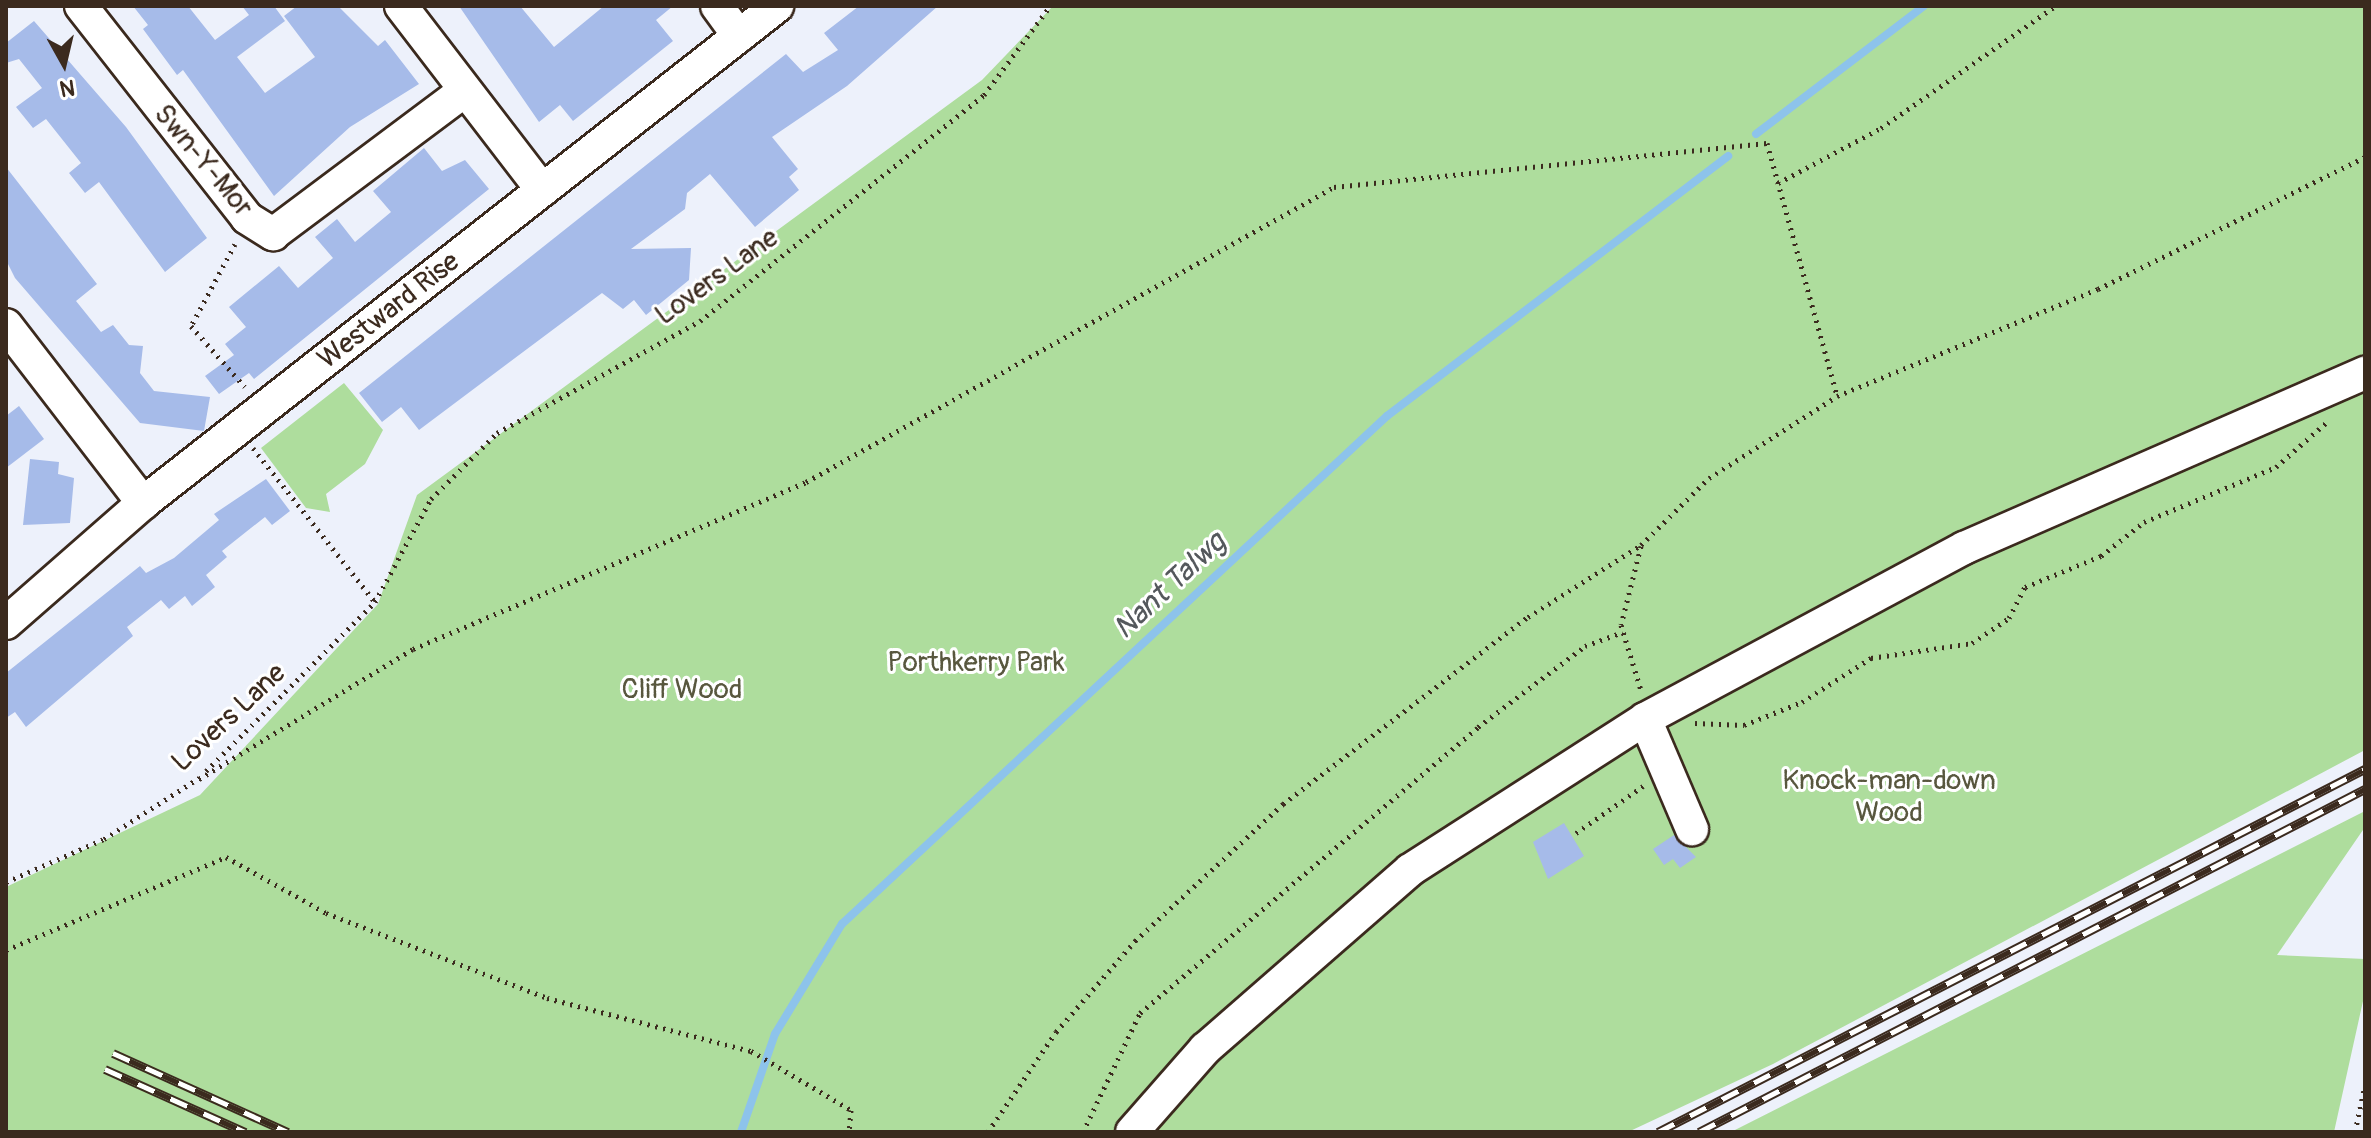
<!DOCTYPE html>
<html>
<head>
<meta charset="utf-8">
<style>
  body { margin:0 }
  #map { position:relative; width:2371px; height:1138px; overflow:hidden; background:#edf1fb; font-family:Pangolin,sans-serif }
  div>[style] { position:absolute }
  .green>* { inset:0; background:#aedd9d }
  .stream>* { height:8px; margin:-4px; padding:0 4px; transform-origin:4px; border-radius:4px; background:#8dc3eb }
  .building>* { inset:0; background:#a6bbe9 }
  .path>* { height:5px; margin-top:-2.5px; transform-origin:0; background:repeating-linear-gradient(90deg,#3b2a1e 0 2px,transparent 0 8px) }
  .roads { filter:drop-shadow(2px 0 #3b2a1e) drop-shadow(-2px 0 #3b2a1e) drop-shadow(0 2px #3b2a1e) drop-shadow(0 -2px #3b2a1e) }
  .minor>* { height:32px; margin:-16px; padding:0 16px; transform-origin:16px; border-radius:16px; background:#fff }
  .rail>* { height:9px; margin-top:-4.5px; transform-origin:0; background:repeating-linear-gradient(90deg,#fff 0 18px,#3b2a1e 0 36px); box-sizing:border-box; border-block:2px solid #3b2a1e }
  span { translate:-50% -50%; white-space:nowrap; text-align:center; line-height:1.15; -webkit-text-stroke:6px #fff; paint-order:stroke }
  .street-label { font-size:28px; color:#3b2a1e }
  .park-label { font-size:28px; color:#58573e }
  .water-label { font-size:30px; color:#54585c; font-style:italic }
  .frame { position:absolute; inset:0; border:8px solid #3b2a1e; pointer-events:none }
  .north { position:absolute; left:24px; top:24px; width:80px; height:80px; -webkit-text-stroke:6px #fff; paint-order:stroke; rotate:172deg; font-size:22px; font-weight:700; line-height:32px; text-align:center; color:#3b2a1e }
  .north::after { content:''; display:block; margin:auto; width:28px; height:36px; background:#3b2a1e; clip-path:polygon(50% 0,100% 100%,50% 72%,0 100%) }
</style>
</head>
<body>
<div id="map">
  <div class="green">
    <div style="clip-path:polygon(1053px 6px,2365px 6px,2365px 750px,1773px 1064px,1628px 1132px,6px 1132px,6px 887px,200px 795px,378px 604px,417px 495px,982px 80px)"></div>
    <div style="clip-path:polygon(344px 383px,383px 430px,365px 464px,326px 494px,330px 512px,306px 508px,261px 448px)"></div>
    <div style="clip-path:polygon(2365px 811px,2365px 827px,2277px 955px,2365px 959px,2365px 992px,2334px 1132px,1731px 1132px)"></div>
  </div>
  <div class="stream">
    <div style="left:1756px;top:134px;width:211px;rotate:-37.3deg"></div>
    <div style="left:741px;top:1132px;width:104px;rotate:-70.9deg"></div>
    <div style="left:775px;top:1034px;width:129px;rotate:-58.7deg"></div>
    <div style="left:842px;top:924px;width:745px;rotate:-42.99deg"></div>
    <div style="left:1387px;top:416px;width:429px;rotate:-37.3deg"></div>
  </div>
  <div class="building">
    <div style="clip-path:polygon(133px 6px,188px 6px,215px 40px,249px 15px,242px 6px,274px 6px,285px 21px,237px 57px,265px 93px,315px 57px,284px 16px,297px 6px,338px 6px,378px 46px,385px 40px,419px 84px,350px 127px,274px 196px,183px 70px,177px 75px,143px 29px,148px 25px)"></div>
    <div style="clip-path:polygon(459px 6px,520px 6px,554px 47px,604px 6px,673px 6px,656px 20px,673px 41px,573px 121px,560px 105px,539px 122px)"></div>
    <div style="clip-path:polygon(859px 6px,938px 6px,847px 86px,772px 137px,798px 169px,789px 177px,799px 190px,755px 227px,710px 174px,687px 193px,685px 209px,631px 249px,691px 248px,689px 280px,646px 315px,634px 300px,623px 309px,602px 293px,419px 430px,401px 407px,382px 422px,359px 393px,786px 54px,803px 72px,838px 50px,824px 33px)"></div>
    <div style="clip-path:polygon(34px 21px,126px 127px,207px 238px,165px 272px,99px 182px,85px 193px,69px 173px,81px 163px,46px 119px,33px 128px,16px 107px,42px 88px,19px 59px,6px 63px,6px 43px)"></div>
    <div style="clip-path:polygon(424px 148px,442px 171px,465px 160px,489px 189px,254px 379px,249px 373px,219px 394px,205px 376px,234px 355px,225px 344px,246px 327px,229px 307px,279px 266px,298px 288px,333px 258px,315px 237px,337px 219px,355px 242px,391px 212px,373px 191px)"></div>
    <div style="clip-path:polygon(6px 167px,97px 284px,76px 301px,101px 332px,113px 325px,129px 345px,143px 346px,140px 373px,154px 391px,210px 397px,204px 431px,140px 423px,15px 278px,6px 260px)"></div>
    <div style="clip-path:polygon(19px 406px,44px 439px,6px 468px,6px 416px)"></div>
    <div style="clip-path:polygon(30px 459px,59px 462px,58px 474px,74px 478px,70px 523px,23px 525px)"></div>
    <div style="clip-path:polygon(266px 479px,290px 511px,272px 525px,265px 517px,222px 551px,227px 557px,206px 575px,215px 587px,192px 606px,185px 596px,169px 609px,161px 600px,127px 627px,133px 636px,26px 727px,15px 712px,6px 718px,6px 673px,140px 566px,146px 573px,174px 558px,219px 520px,214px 514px)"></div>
    <div style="clip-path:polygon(1564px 823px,1584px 856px,1548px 879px,1533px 842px)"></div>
    <div style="clip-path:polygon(1674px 835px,1696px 857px,1680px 868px,1673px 859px,1664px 865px,1653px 849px)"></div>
  </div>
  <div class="path">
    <div style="left:1778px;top:183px;width:117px;rotate:-28.1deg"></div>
    <div style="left:1881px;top:128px;width:213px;rotate:-35deg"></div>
    <div style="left:235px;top:244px;width:93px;rotate:118.2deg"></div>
    <div style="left:191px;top:326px;width:81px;rotate:48.5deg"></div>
    <div style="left:253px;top:448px;width:196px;rotate:51.6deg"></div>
    <div style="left:375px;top:602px;width:117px;rotate:-61.5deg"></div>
    <div style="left:431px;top:499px;width:93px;rotate:-45deg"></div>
    <div style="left:497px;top:433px;width:232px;rotate:-28.9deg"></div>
    <div style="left:700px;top:321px;width:363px;rotate:-38.5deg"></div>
    <div style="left:984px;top:95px;width:111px;rotate:-53.4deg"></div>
    <div style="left:1641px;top:546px;width:81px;rotate:104.2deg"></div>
    <div style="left:1621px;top:625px;width:68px;rotate:72.9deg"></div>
    <div style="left:1695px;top:723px;width:49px;rotate:2.3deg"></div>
    <div style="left:1744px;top:725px;width:62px;rotate:-21.6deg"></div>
    <div style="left:1802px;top:702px;width:82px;rotate:-32.5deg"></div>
    <div style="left:1871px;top:658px;width:102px;rotate:-8.4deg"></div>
    <div style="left:1972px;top:643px;width:45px;rotate:-34deg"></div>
    <div style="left:2009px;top:618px;width:35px;rotate:-63deg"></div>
    <div style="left:2025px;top:587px;width:82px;rotate:-22.2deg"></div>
    <div style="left:2101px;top:556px;width:55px;rotate:-38.3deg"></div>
    <div style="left:2144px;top:522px;width:143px;rotate:-22.6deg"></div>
    <div style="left:2276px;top:467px;width:69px;rotate:-41.5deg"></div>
    <div style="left:206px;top:771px;width:239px;rotate:-45deg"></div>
    <div style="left:199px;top:779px;width:250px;rotate:-31.3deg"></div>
    <div style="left:413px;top:649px;width:427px;rotate:-23deg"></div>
    <div style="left:806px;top:482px;width:605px;rotate:-29.19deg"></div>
    <div style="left:1334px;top:187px;width:435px;rotate:-5.8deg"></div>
    <div style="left:1767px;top:143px;width:263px;rotate:74.5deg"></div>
    <div style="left:1576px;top:833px;width:82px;rotate:-35deg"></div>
    <div style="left:6px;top:882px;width:107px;rotate:-23.7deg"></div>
    <div style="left:104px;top:839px;width:113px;rotate:-32.7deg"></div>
    <div style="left:6px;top:950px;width:239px;rotate:-22.9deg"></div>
    <div style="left:226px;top:857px;width:115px;rotate:29.2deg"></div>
    <div style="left:326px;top:913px;width:237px;rotate:21deg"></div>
    <div style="left:547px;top:998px;width:211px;rotate:14.6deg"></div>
    <div style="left:751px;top:1051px;width:116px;rotate:30.5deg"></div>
    <div style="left:851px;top:1110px;width:22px;rotate:95deg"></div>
    <div style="left:988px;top:1132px;width:121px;rotate:-55.8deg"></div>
    <div style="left:1056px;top:1032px;width:121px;rotate:-49deg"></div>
    <div style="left:1135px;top:941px;width:202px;rotate:-42.8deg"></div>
    <div style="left:1283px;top:804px;width:308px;rotate:-37.4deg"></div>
    <div style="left:1528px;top:617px;width:134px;rotate:-32.5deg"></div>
    <div style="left:1641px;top:545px;width:95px;rotate:-44.6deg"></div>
    <div style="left:1709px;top:478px;width:152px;rotate:-32.6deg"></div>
    <div style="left:1837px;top:396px;width:282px;rotate:-22.3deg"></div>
    <div style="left:2098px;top:289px;width:298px;rotate:-26.3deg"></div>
    <div style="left:1083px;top:1132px;width:132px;rotate:-64.4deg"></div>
    <div style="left:1140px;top:1013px;width:443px;rotate:-40.2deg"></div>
    <div style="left:1478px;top:727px;width:134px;rotate:-37.1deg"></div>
    <div style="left:1585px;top:646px;width:40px;rotate:-20.2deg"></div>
    <div style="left:2355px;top:1132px;width:48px;rotate:-78deg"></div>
  </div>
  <div class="roads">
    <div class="minor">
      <div style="left:81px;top:6px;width:269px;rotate:51.9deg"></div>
      <div style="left:247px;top:218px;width:31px;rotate:32deg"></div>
      <div style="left:273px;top:234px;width:239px;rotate:-36.8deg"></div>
      <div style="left:401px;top:6px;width:232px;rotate:52.5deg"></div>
      <div style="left:717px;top:6px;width:37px;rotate:54deg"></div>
      <div style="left:6px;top:325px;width:225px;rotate:52.4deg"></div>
      <div style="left:6px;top:623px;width:182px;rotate:-41.2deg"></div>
      <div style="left:143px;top:503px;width:806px;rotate:-38.09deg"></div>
      <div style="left:1645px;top:719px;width:120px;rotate:66.9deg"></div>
      <div style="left:1132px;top:1132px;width:111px;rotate:-48.7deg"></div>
      <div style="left:1205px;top:1049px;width:272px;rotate:-41.1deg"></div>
      <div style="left:1410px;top:870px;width:279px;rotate:-32.7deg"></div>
      <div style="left:1645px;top:719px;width:362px;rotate:-28.2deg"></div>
      <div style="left:1964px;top:548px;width:438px;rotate:-23.6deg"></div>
    </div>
  </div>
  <div class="rail">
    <div style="left:113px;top:1053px;width:192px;rotate:24.3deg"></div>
    <div style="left:105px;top:1069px;width:154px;rotate:24.2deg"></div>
    <div style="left:1658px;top:1132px;width:795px;rotate:-27.18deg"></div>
    <div style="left:1699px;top:1132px;width:749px;rotate:-27.25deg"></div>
  </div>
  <div class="street-label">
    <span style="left:203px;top:161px;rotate:50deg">Swn-Y-Mor</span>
    <span style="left:717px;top:277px;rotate:-36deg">Lovers Lane</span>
    <span style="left:389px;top:311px;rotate:-38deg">Westward Rise</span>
    <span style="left:229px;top:718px;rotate:-43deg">Lovers Lane</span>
  </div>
  <div class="park-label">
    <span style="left:976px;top:663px">Porthkerry Park</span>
    <span style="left:682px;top:690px">Cliff Wood</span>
    <span style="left:1889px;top:797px">Knock-man-down<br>Wood</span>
  </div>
  <div class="water-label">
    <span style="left:1170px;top:586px;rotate:-43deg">Nant Talwg</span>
  </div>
  <div class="frame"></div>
  <div class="north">N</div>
</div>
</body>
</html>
